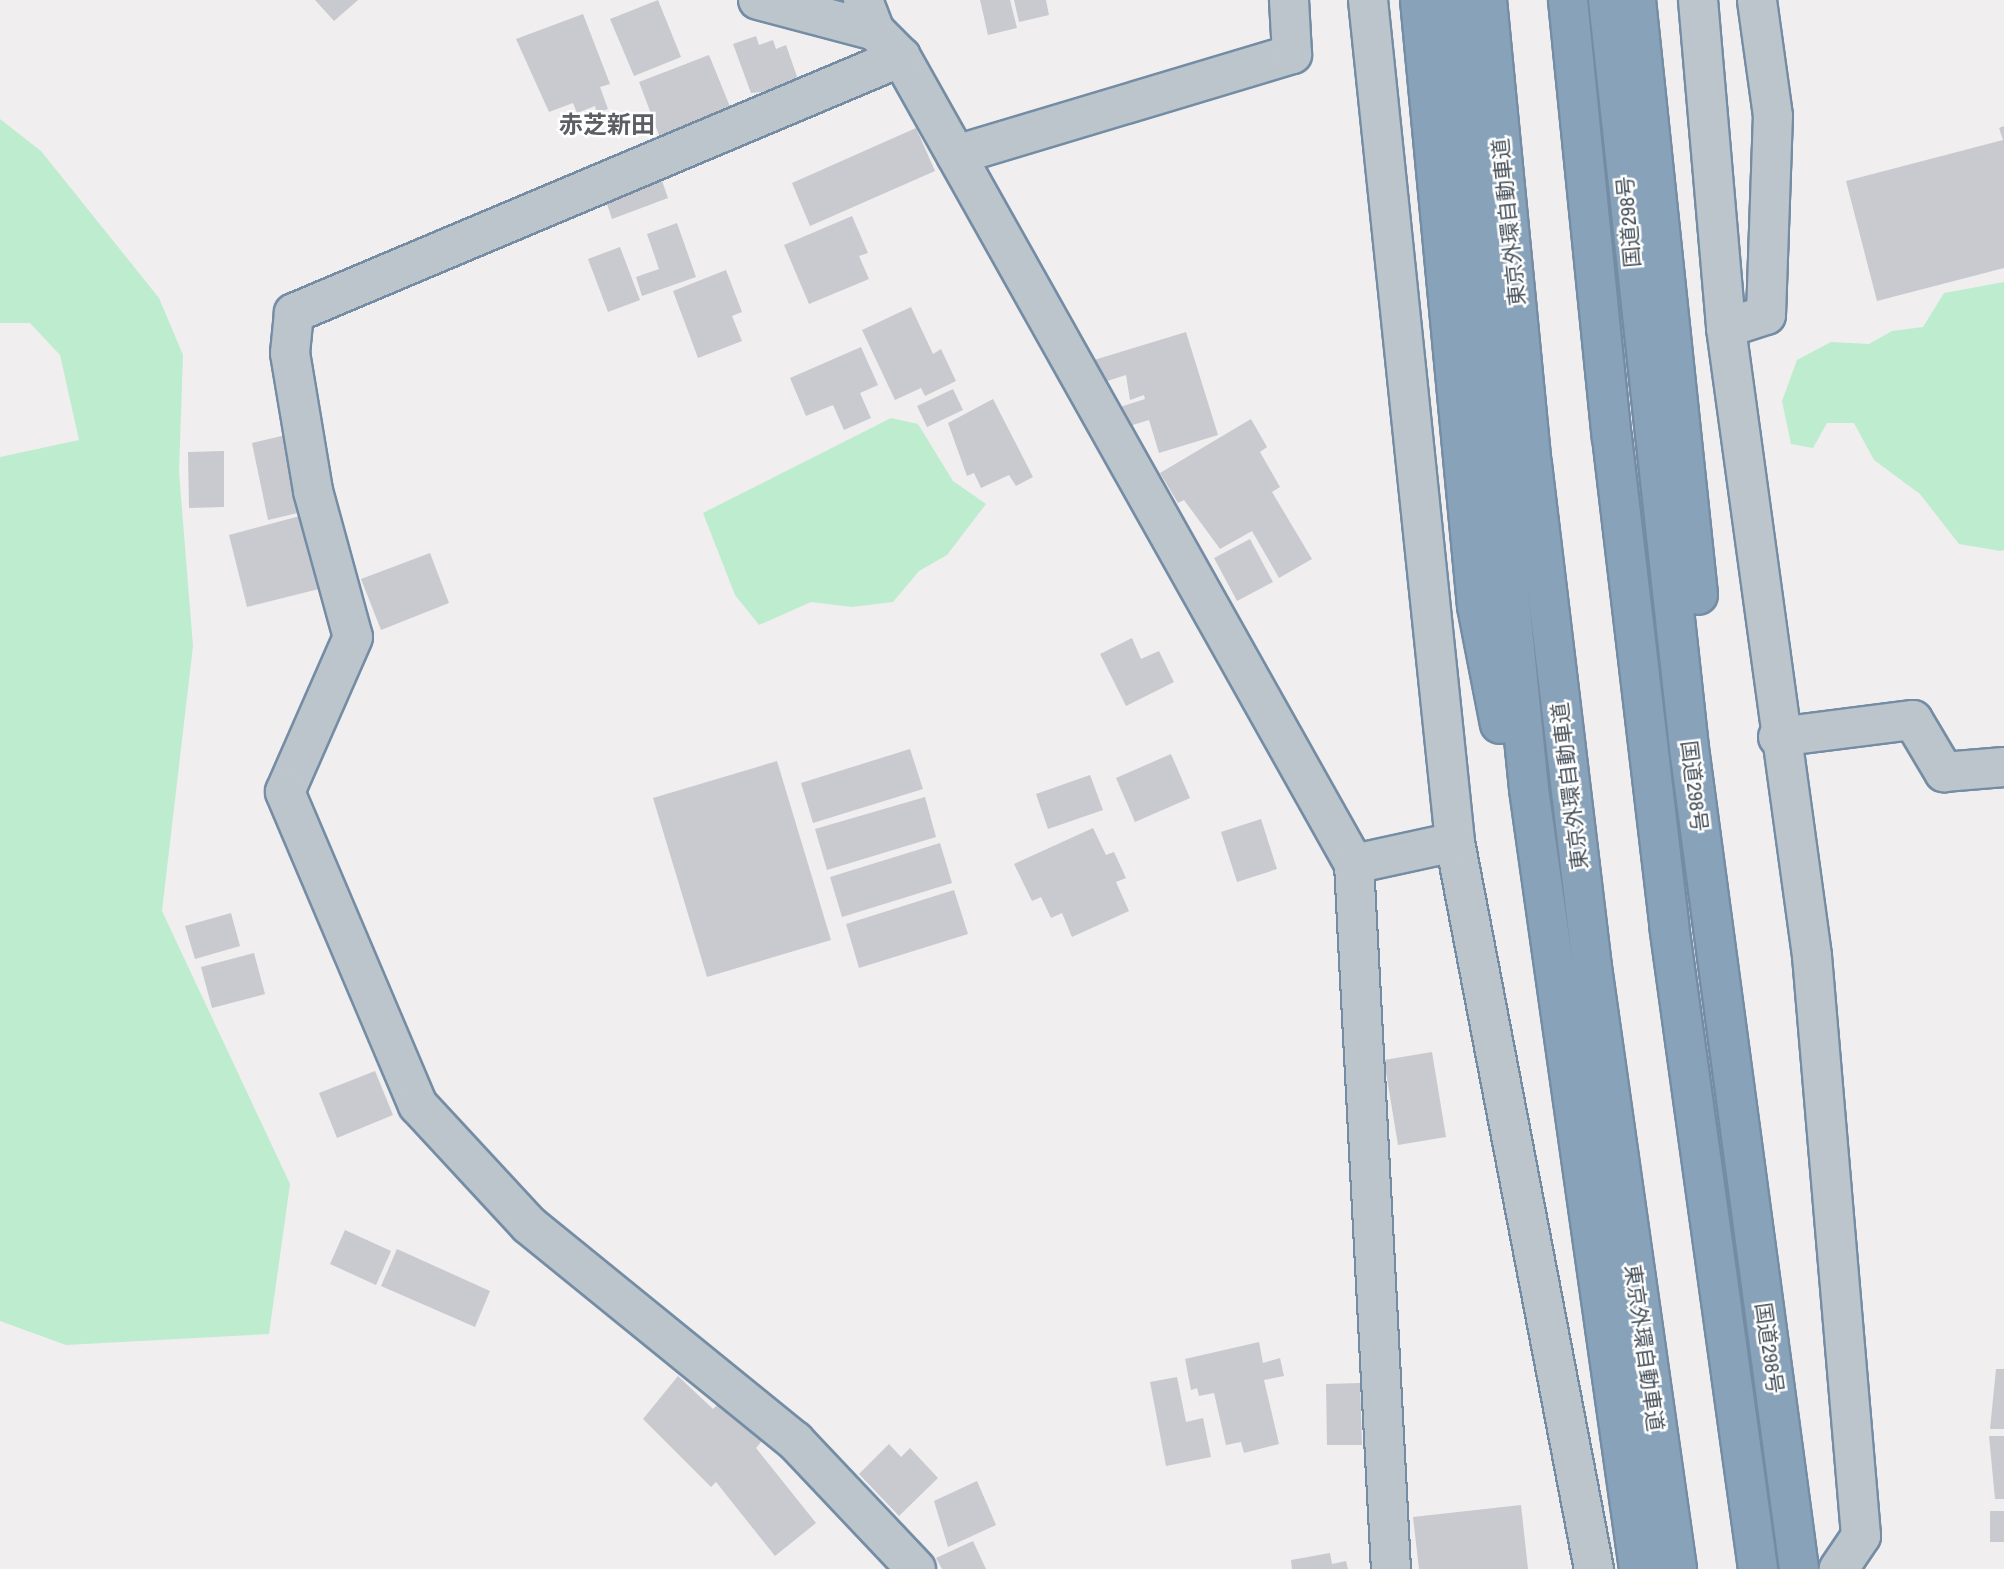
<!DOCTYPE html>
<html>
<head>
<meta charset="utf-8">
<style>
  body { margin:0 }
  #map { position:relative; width:2004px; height:1569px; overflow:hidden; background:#f0eeee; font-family:"Archivo Narrow","Noto Sans JP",sans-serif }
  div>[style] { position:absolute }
  .green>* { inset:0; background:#beeccf }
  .building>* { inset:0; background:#c8cad0 }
  .roads { filter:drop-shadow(2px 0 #748da5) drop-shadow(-2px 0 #748da5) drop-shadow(0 2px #748da5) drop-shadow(0 -2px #748da5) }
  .street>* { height:38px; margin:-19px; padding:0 19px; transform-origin:19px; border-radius:19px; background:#bdc5cc }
  .highway>* { height:38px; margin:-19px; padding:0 19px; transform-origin:19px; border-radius:19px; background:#88a2ba }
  span { translate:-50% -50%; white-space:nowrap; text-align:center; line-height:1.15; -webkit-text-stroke:5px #fff; paint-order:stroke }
  .street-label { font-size:21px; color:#47515a }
  .quarter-label { font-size:24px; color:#5b5e62; font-weight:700 }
</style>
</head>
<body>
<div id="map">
  <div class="green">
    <div style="clip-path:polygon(0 119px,41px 151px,159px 298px,183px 355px,179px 472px,193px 646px,162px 911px,290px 1184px,269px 1334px,66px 1345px,0 1321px,0 457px,79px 440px,60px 355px,30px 323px,0 323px)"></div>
    <div style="clip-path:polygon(2004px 282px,2004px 550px,2001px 551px,1959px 544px,1920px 494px,1874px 460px,1854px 423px,1827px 423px,1813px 448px,1791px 444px,1782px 401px,1797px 360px,1831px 342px,1869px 344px,1892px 331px,1923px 327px,1944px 293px)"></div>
    <div style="clip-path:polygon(891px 418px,918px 424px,953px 481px,986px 504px,947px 555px,919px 571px,893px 602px,852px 607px,811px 602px,759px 625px,735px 595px,703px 513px)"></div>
  </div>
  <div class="building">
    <div style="clip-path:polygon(315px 0,358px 0,334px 21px)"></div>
    <div style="clip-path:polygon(658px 0,681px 57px,634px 76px,610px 19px)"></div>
    <div style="clip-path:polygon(980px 0,1010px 0,1017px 28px,988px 35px)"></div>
    <div style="clip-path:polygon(1014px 0,1046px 0,1049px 15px,1019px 22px)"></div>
    <div style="clip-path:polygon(583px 14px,610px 84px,600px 87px,608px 109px,597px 113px,595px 106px,577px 113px,573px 103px,549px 112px,516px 39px)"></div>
    <div style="clip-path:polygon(756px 36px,759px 45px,773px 40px,776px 49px,786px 45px,801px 88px,751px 93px,733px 44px)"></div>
    <div style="clip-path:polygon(709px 55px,731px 109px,681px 127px,684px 135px,662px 143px,639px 82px)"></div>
    <div style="clip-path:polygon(2004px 126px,2004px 268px,1877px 301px,1846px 181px,2003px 140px,1999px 128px)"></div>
    <div style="clip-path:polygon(916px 128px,935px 171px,810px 226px,792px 183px)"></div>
    <div style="clip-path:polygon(660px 175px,668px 198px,612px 219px,604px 195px)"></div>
    <div style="clip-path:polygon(852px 216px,868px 253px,859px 256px,869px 279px,809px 304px,784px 245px)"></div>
    <div style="clip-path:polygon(677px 223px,696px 277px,642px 296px,636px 277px,659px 269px,647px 234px)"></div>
    <div style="clip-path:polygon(620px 247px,640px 300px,608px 312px,588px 259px)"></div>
    <div style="clip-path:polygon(726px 270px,742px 312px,732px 316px,742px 341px,698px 358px,673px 291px)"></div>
    <div style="clip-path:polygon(911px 307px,933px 354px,941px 349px,956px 381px,925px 396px,921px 388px,895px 400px,862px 330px)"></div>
    <div style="clip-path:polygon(1186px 332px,1218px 435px,1159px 453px,1149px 420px,1126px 427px,1120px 407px,1145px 399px,1144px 395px,1130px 400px,1126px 375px,1101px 383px,1094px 360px)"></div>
    <div style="clip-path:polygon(861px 347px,878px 385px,860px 393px,871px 418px,844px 430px,833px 405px,806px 416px,790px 378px)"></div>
    <div style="clip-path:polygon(953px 389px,963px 410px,927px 427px,917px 406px)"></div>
    <div style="clip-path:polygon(993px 399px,1033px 477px,1016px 486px,1009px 475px,981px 488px,974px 473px,967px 476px,948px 423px)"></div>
    <div style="clip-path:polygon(1251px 419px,1267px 447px,1260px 452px,1280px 487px,1272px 492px,1312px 559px,1279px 578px,1252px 531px,1220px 549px,1184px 500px,1178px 503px,1160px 473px)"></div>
    <div style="clip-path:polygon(286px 435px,302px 512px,268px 520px,252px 443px)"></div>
    <div style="clip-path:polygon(224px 451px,224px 507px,189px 508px,188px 452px)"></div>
    <div style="clip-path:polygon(300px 516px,319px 589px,247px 607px,229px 535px)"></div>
    <div style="clip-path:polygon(1250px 539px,1273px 582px,1237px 601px,1214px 558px)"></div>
    <div style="clip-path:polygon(430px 553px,449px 603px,381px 630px,361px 579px)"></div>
    <div style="clip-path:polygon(1132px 638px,1141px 659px,1159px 651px,1174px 682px,1126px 706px,1100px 654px)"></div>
    <div style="clip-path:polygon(910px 749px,923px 789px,813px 823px,801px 783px)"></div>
    <div style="clip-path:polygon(1171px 754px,1190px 798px,1135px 822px,1116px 778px)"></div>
    <div style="clip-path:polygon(777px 761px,831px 940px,707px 977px,653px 798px)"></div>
    <div style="clip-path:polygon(1090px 775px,1103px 810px,1048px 829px,1036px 794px)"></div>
    <div style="clip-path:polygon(925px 797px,936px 837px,827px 870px,815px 829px)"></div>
    <div style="clip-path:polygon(1261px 819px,1277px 869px,1237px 882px,1221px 832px)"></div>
    <div style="clip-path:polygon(1093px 828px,1106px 855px,1114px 852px,1126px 878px,1116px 882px,1129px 911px,1072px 937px,1062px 913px,1051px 918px,1041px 897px,1032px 901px,1014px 864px)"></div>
    <div style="clip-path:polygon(940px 843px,952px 883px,842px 917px,830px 877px)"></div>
    <div style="clip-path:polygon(954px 890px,968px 934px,859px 968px,846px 924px)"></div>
    <div style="clip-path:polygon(231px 913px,240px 946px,195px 959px,185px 926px)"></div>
    <div style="clip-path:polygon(254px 953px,265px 994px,212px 1008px,201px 967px)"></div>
    <div style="clip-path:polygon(1432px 1052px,1446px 1137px,1398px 1145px,1384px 1060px)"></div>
    <div style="clip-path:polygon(375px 1071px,393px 1115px,337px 1138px,319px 1093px)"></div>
    <div style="clip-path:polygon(345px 1230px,391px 1251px,376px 1285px,330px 1264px)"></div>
    <div style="clip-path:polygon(397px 1249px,490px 1291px,475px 1327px,381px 1286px)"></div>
    <div style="clip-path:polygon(1259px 1342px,1263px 1363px,1280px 1358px,1284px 1376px,1264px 1380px,1279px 1444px,1244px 1453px,1241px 1442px,1226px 1445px,1214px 1393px,1199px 1396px,1197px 1388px,1191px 1390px,1185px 1359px)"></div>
    <div style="clip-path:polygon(1996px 1369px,2004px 1369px,2004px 1429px,1990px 1429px)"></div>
    <div style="clip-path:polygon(678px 1376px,713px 1409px,726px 1396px,767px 1435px,756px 1448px,816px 1523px,775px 1556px,716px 1482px,711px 1487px,643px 1419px)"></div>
    <div style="clip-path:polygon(1177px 1377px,1186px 1422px,1203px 1418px,1211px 1457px,1166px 1466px,1150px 1382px)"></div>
    <div style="clip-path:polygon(1360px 1383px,1362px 1445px,1327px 1445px,1326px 1384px)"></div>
    <div style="clip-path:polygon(1989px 1436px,2004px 1436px,2004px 1499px,1995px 1499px)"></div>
    <div style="clip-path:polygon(889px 1444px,901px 1457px,910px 1448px,938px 1478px,899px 1516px,859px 1474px)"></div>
    <div style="clip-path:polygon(977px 1481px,996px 1525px,948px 1547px,934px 1501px)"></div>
    <div style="clip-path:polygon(1521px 1505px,1528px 1569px,1419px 1569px,1413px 1517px)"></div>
    <div style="clip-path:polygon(1990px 1511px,2004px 1511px,2004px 1542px,1990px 1542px)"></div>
    <div style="clip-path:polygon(973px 1541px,986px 1569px,942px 1569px,936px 1558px)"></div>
    <div style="clip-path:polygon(1330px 1553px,1332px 1564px,1346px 1561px,1348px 1569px,1292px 1569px,1291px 1560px)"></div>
  </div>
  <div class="roads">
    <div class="street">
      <div style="left:758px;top:0;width:121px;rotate:14.8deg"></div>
      <div style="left:863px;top:0;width:33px;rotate:69deg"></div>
      <div style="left:875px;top:31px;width:37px;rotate:45deg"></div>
      <div style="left:901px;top:57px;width:925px;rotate:60.69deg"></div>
      <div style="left:1354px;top:864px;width:706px;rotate:87deg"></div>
      <div style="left:1368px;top:0;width:846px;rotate:84.1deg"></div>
      <div style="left:1455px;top:842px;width:740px;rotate:79.18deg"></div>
      <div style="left:1698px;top:0;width:329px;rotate:85.1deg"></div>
      <div style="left:1726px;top:328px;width:634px;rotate:82.2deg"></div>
      <div style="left:1812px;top:956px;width:582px;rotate:85.17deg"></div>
      <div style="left:1861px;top:1536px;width:40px;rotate:124deg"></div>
      <div style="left:901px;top:57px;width:659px;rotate:157.13deg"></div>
      <div style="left:294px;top:313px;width:40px;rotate:95.7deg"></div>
      <div style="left:290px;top:353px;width:140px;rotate:80.5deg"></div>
      <div style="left:313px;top:491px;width:151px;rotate:74.7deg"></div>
      <div style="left:353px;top:637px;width:169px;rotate:113.7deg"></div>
      <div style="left:285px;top:792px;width:340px;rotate:67deg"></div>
      <div style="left:418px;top:1105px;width:163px;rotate:47.2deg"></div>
      <div style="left:529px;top:1225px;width:343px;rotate:39.1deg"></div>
      <div style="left:795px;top:1441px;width:176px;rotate:46.6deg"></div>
      <div style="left:956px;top:155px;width:351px;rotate:-16.7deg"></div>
      <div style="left:1292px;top:54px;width:54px;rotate:-93.2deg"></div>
      <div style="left:1726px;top:328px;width:42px;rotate:-18deg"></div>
      <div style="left:1766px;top:315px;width:199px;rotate:-88deg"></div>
      <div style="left:1773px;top:116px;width:117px;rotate:-97.9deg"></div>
      <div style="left:1778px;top:737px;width:136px;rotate:-7.2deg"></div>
      <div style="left:1913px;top:720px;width:61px;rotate:59.2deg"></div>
      <div style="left:1944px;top:772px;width:60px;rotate:-4.8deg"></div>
      <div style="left:1354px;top:864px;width:103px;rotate:-12.3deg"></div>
    </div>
    <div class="highway">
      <div style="left:1420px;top:0;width:609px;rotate:84.63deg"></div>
      <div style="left:1477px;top:606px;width:120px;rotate:79deg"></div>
      <div style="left:1450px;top:0;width:793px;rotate:84.28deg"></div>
      <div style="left:1529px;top:789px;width:788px;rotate:81.97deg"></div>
      <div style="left:1487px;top:0;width:466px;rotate:84.5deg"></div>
      <div style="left:1532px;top:464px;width:507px;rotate:83.2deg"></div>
      <div style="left:1592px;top:967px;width:608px;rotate:81.96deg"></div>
      <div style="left:1568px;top:0;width:439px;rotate:84.3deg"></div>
      <div style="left:1612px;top:437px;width:491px;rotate:83.3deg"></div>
      <div style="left:1669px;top:925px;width:650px;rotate:82.13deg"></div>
      <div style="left:1608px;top:0;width:752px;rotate:83.82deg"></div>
      <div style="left:1689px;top:748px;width:828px;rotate:82.37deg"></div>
      <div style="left:1636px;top:0;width:598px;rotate:84.05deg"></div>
    </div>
  </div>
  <div class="street-label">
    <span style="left:1509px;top:222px;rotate:-96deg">東京外環自動車道</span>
    <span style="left:1629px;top:222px;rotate:-95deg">国道298号</span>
    <span style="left:1570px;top:786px;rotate:-97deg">東京外環自動車道</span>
    <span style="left:1694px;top:786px;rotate:83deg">国道298号</span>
    <span style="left:1644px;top:1348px;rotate:82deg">東京外環自動車道</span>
    <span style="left:1769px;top:1348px;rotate:82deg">国道298号</span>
  </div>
  <div class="quarter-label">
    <span style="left:607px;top:125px">赤芝新田</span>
  </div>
</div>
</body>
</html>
